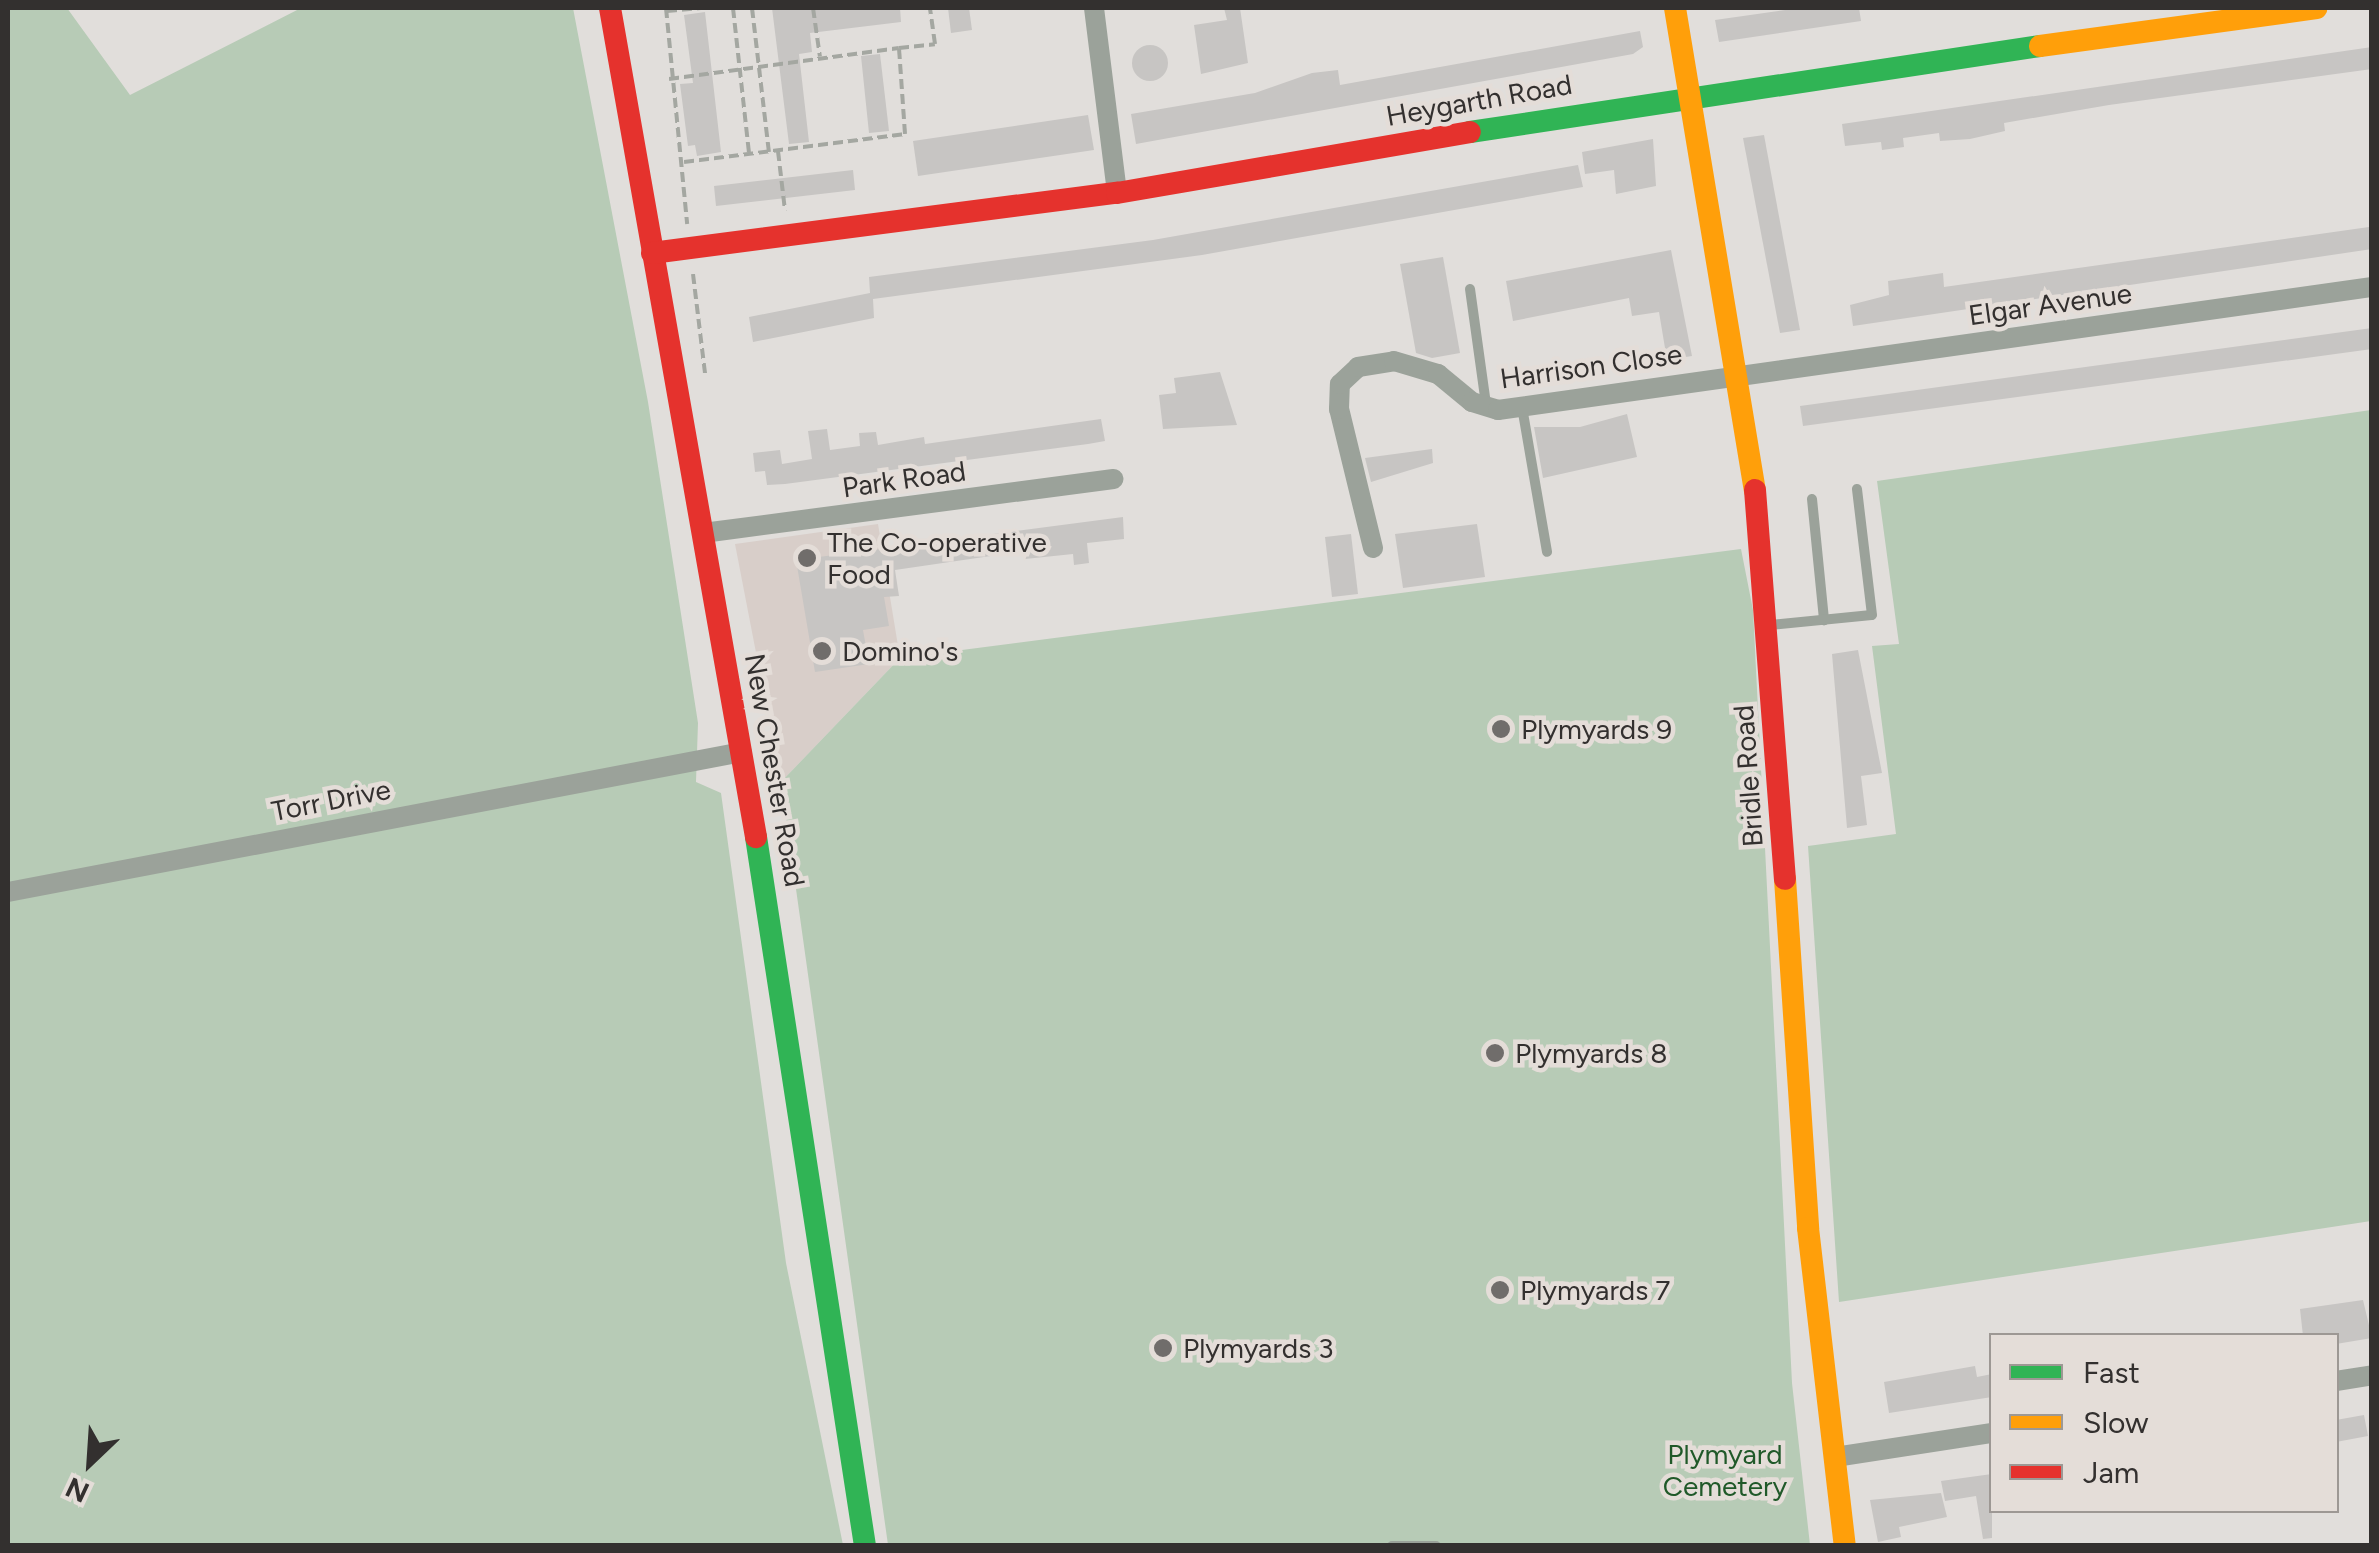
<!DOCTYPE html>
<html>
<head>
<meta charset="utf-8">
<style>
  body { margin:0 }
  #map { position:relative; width:2379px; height:1553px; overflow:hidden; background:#e1dedb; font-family:Figtree,sans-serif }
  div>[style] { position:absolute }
  .built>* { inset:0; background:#d8cec9 }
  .green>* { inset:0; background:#b7cbb6 }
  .building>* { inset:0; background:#c7c5c3 }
  .round { border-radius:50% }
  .path>* { height:4px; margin-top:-2px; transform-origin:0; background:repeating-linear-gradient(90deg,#a4a7a1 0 10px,transparent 0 15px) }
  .lane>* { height:10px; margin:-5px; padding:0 5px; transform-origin:5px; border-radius:5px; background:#9ba29a }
  .street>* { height:20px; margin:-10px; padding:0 10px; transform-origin:10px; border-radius:10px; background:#9ba29a }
  .fast>* { height:22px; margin:-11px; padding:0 11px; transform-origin:11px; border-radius:11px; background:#30b455 }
  .slow>* { height:22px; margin:-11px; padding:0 11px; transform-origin:11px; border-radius:11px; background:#ff9f0a }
  .jam>* { height:22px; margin:-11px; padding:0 11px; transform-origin:11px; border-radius:11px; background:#e5322d }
  .dots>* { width:28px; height:28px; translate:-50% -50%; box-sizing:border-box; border:5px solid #e4ddd8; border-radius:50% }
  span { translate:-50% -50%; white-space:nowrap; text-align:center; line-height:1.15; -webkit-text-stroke:9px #e4ddd8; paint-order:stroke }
  .street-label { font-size:28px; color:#33302f }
  .poi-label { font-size:28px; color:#33302f }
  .left { translate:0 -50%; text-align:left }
  .park-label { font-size:28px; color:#205929 }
  .frame { position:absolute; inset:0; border:10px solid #33302f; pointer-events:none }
  .legend { position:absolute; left:1989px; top:1333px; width:350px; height:180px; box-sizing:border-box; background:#e4ddd8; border:2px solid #9d9894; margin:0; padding:12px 18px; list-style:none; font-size:30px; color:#33302f }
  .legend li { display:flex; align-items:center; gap:20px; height:50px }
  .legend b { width:50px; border:2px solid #9d9894 }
  .north { position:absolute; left:40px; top:1413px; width:100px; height:100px; -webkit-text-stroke:8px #e4ddd8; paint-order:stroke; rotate:205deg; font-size:28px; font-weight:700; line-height:40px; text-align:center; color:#33302f }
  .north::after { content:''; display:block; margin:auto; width:35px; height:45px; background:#33302f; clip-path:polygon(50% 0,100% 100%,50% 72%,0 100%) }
</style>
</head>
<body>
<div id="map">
  <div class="built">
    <div style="clip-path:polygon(878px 524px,900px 658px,781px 782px,735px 544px)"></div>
  </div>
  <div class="green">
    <div style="clip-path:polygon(8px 8px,67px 8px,130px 95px,301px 8px,573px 8px,648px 402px,698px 723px,696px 782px,721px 793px,786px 1263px,843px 1545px,8px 1546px)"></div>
    <div style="clip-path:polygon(2371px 410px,2371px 1221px,1839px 1302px,1808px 846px,1896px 834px,1872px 646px,1899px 644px,1877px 481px)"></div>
    <div style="clip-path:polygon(1741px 549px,1753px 610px,1792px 1383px,1810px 1545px,888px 1545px,781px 782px,900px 658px)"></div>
  </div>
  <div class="building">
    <div style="clip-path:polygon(772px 8px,900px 8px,901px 22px,810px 33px,812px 52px,799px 54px,809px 142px,789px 144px)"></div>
    <div style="clip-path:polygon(948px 8px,969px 8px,972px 30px,951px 33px)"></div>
    <div style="clip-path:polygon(1224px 8px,1240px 8px,1248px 63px,1201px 74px,1194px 25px,1227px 20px)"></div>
    <div style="clip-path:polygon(1799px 8px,1859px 8px,1861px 21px,1719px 42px,1715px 20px)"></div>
    <div style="clip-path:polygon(705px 12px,721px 152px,697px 156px,695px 145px,688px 146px,680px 84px,693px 83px,684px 15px)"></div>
    <div style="clip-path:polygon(1640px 31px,1643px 47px,1633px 54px,1136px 144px,1131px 114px,1255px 93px,1312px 73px,1338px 70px,1340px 85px)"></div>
    <div class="round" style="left:1132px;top:45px;width:36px;height:36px"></div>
    <div style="clip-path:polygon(2372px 47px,2372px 69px,2109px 105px,2004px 123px,2005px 131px,1970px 139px,1940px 141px,1939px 133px,1903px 138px,1904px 147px,1882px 150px,1881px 142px,1845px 146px,1842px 124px)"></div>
    <div style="clip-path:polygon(880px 54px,889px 131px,869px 133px,861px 56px)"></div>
    <div style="clip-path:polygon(1088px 115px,1094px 150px,918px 176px,913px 141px)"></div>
    <div style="clip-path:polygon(1764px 135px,1800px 330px,1780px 333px,1743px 138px)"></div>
    <div style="clip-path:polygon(1653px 139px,1656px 186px,1616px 194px,1614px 170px,1585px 174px,1582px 152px)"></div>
    <div style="clip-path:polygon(1578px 165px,1583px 187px,1202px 255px,873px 299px,874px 318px,753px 342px,749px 317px,870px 293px,869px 277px,1153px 240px)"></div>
    <div style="clip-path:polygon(853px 170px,855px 190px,716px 206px,714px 186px)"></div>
    <div style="clip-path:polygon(2369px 227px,2372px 249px,1853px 326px,1850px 305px,1889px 295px,1888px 281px,1943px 273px,1944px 287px)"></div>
    <div style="clip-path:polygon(1671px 250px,1692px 356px,1667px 360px,1659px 312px,1632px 316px,1629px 298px,1513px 321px,1506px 281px)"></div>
    <div style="clip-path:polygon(1443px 257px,1460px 353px,1432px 358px,1416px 353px,1400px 264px)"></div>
    <div style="clip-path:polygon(2372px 328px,2372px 349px,1803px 426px,1800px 406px)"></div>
    <div style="clip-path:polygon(1220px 372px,1237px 425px,1163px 429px,1159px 395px,1176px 393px,1174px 378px)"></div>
    <div style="clip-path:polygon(1627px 414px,1637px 457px,1543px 478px,1534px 427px,1580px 427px)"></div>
    <div style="clip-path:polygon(1101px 419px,1105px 441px,1088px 444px,785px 484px,767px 485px,765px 471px,755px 472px,753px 453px,780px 450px,782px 464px,812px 459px,808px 431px,827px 429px,830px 450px,860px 446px,859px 433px,876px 432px,878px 445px,924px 437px,925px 444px)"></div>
    <div style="clip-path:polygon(1432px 449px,1433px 463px,1371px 482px,1365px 458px)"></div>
    <div style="clip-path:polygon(1123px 517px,1124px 539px,1087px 543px,1089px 563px,1074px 565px,1073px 554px,1025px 559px,1024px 551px,895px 570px,899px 596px,884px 597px,889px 626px,863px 630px,869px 664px,815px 672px,796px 560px)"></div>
    <div style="clip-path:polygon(1477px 524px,1485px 577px,1403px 588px,1395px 534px)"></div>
    <div style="clip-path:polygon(1351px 534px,1358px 594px,1332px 597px,1325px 537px)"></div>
    <div style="clip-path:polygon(1858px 650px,1882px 773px,1861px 776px,1867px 825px,1847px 828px,1832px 654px)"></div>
    <div style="clip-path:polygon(2363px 1300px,2372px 1338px,2336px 1344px,2336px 1336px,2303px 1336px,2300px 1309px)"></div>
    <div style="clip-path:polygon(1975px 1366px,1977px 1377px,1992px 1374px,1992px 1397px,1889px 1413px,1884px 1382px)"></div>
    <div style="clip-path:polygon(2364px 1415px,2368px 1436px,2336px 1442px,2336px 1420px)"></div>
    <div style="clip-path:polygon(1992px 1474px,1992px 1538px,1983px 1539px,1976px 1496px,1945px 1501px,1941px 1481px)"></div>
    <div style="clip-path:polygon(1941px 1493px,1947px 1517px,1899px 1527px,1901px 1537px,1878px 1542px,1870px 1500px)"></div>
  </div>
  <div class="path">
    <div style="left:666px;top:8px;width:217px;rotate:84.4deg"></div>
    <div style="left:733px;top:8px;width:147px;rotate:83.7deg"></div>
    <div style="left:752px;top:8px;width:145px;rotate:83.3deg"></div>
    <div style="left:813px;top:8px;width:49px;rotate:81.9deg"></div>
    <div style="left:667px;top:11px;width:34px;rotate:-5deg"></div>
    <div style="left:669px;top:79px;width:232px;rotate:-7.7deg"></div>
    <div style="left:778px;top:151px;width:60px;rotate:83.3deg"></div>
    <div style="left:684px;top:162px;width:223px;rotate:-7.2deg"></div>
    <div style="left:905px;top:134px;width:86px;rotate:-94deg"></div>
    <div style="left:899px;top:48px;width:36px;rotate:-6deg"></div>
    <div style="left:935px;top:44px;width:36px;rotate:-98deg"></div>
    <div style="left:693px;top:274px;width:100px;rotate:83.1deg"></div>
  </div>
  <div class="lane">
    <div style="left:1470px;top:289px;width:117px;rotate:82.1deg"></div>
    <div style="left:1522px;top:407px;width:147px;rotate:80.2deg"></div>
    <div style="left:1812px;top:499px;width:122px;rotate:84.3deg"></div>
    <div style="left:1770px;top:625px;width:102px;rotate:-5.6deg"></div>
    <div style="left:1872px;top:615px;width:127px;rotate:-96.8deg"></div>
    <div style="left:1392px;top:1546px;width:44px"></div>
  </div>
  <div class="street">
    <div style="left:1094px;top:8px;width:186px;rotate:82.9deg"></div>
    <div style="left:703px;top:533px;width:414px;rotate:-7.5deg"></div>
    <div style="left:1373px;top:548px;width:143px;rotate:-103.7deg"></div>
    <div style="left:1339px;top:409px;width:25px;rotate:-88deg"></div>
    <div style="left:1340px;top:384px;width:25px;rotate:-43deg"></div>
    <div style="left:1358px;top:367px;width:36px;rotate:-9deg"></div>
    <div style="left:1394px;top:361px;width:46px;rotate:16.5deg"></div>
    <div style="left:1438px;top:374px;width:44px;rotate:39.5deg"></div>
    <div style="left:1472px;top:402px;width:27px;rotate:17deg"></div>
    <div style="left:1498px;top:410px;width:883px;rotate:-8.01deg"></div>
    <div style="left:8px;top:892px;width:747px;rotate:-10.8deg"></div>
    <div style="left:2336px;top:1381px;width:36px;rotate:-9deg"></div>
    <div style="left:1835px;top:1457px;width:159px;rotate:-8.7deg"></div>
  </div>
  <div class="fast">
    <div style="left:1470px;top:132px;width:576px;rotate:-8.58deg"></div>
    <div style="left:756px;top:837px;width:717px;rotate:81.26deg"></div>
  </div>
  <div class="slow">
    <div style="left:1675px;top:8px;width:489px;rotate:80.6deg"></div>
    <div style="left:2040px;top:46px;width:279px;rotate:-7.8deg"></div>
    <div style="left:1785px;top:879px;width:350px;rotate:86.2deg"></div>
    <div style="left:1808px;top:1228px;width:320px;rotate:83.4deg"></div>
  </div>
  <div class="jam">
    <div style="left:610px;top:8px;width:842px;rotate:80.01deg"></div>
    <div style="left:652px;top:253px;width:469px;rotate:-7.4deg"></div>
    <div style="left:1117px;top:193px;width:358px;rotate:-9.8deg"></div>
    <div style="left:1755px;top:490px;width:390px;rotate:85.6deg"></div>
  </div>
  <div class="dots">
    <div style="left:807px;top:558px;background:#706d6b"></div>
    <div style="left:822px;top:651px;background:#706d6b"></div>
    <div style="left:1501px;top:729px;background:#706d6b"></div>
    <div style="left:1495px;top:1053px;background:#706d6b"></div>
    <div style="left:1500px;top:1290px;background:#706d6b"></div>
    <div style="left:1163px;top:1348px;background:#706d6b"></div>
  </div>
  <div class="street-label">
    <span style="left:1479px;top:100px;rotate:-10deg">Heygarth Road</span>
    <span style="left:2050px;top:304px;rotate:-8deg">Elgar Avenue</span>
    <span style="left:1591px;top:366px;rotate:-8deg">Harrison Close</span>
    <span style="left:904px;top:479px;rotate:-8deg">Park Road</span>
    <span style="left:775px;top:770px;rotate:80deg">New Chester Road</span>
    <span style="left:1748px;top:776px;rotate:-94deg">Bridle Road</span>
    <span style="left:331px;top:800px;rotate:-11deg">Torr Drive</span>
  </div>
  <div class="poi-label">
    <span class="left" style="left:827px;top:558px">The Co-operative<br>Food</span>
    <span class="left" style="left:842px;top:651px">Domino's</span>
    <span class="left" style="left:1521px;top:729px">Plymyards 9</span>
    <span class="left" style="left:1515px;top:1053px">Plymyards 8</span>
    <span class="left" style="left:1520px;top:1290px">Plymyards 7</span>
    <span class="left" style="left:1183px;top:1348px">Plymyards 3</span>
  </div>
  <div class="park-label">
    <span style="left:1725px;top:1470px">Plymyard<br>Cemetery</span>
  </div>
  <div class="frame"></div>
  <ul class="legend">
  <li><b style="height:12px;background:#30b455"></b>Fast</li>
  <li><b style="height:12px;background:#ff9f0a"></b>Slow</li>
  <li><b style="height:12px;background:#e5322d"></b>Jam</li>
  </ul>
  <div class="north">N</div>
</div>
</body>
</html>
